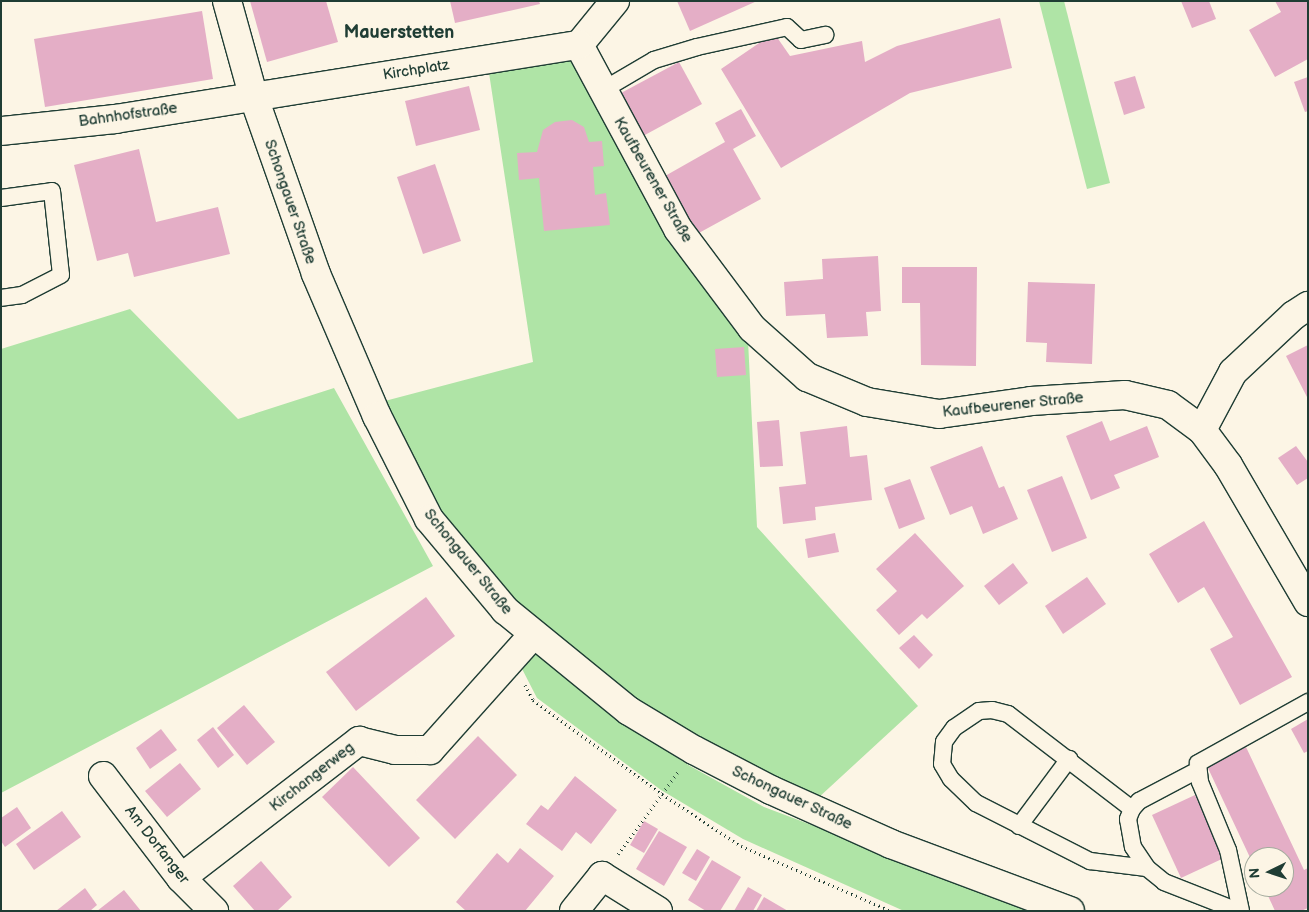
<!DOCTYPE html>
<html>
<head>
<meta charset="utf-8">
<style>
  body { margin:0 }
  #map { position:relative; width:1309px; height:912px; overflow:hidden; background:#fcf5e5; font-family:"Balsamiq Sans",sans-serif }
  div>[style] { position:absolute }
  .green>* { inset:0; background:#afe4a6 }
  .building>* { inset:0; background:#e4aec6 }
  .path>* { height:3px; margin-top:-1.5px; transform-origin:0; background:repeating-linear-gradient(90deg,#1f3d34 0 1px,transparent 0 5px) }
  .roads { filter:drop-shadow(1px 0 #1f3d34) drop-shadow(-1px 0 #1f3d34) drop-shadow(0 1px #1f3d34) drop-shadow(0 -1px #1f3d34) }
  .service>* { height:16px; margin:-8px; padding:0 8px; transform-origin:8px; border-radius:8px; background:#fcf5e5 }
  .minor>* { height:28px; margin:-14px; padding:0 14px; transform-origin:14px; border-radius:14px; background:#fcf5e5 }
  .secondary>* { height:28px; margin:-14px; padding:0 14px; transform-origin:14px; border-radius:14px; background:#fcf5e5 }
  span { translate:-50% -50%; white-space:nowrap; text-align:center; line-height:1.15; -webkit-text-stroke:4px #fcf5e5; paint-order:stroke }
  .street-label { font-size:15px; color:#1f3d34 }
  .quarter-label { font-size:18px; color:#1f3d34; font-weight:700 }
  .frame { position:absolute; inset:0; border:2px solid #1f3d34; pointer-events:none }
  .north { position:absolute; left:1244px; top:847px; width:50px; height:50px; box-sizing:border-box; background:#fcf5e5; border:1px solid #a4ab9e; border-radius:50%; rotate:266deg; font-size:14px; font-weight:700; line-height:20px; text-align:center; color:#1f3d34 }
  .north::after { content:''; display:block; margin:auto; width:18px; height:22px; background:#1f3d34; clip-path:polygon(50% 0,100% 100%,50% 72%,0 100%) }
</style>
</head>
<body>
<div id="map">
  <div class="green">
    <div style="clip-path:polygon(1039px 1px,1064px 1px,1110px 183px,1087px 189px)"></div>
    <div style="clip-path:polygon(580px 59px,748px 340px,757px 527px,918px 706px,817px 799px,776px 781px,636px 702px,512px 600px,441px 513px,381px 402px,533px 362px,489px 73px)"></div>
    <div style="clip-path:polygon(130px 309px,238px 419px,334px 388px,433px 566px,1px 793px,1px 349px)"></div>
    <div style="clip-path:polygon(533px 650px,620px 720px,690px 766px,764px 807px,1039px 911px,904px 911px,743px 839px,661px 790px,537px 698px,519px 663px)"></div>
  </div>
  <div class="building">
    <div style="clip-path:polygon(250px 1px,326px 1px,338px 42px,267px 62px)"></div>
    <div style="clip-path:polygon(450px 1px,539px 1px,540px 4px,455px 23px)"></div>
    <div style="clip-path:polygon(677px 1px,757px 1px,690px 31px)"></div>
    <div style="clip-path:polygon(1181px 1px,1209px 1px,1216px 19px,1192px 28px)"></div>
    <div style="clip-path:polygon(1275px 1px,1308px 1px,1308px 59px,1275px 77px,1249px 30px,1281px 12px)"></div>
    <div style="clip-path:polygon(202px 11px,213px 79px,45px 107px,34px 39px)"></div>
    <div style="clip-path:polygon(1000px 18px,1012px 68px,910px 93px,781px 168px,721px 69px,774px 33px,790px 56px,862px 41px,865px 62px,897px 46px)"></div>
    <div style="clip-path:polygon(679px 62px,702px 104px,643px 136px,621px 93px)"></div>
    <div style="clip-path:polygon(1135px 76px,1145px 108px,1124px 115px,1114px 82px)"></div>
    <div style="clip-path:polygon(1308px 77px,1308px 111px,1305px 112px,1294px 82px)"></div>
    <div style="clip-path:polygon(469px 86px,480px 130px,416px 146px,405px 101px)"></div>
    <div style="clip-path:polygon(741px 109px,756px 136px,733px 149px,761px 199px,697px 234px,665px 176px,725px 142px,715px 123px)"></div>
    <div style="clip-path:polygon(572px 120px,584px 127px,589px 142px,602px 141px,604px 166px,593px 167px,595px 195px,606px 193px,610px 225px,544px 231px,539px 178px,519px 180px,517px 153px,537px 152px,543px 130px,555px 122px)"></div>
    <div style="clip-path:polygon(139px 149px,156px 222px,218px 207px,230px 254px,134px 277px,128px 253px,97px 261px,74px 165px)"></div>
    <div style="clip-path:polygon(435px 164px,461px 241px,423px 254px,397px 177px)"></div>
    <div style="clip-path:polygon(878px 256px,881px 311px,866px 312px,868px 336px,827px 338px,825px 314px,786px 316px,784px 282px,823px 279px,822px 259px)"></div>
    <div style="clip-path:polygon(902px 267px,977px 267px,976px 366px,921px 365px,920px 303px,902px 303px)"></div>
    <div style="clip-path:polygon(1028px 282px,1095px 284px,1092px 364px,1046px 362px,1047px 343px,1026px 342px)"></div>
    <div style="clip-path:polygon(1308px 345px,1308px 399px,1286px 356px)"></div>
    <div style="clip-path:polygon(744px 347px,746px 375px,717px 377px,715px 349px)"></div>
    <div style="clip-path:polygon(779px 420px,783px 466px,760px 467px,757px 422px)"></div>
    <div style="clip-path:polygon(1102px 421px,1110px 441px,1147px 426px,1159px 457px,1114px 475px,1120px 488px,1091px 500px,1066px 436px)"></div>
    <div style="clip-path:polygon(847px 426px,850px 457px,867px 455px,872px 500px,815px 507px,816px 520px,783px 524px,779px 487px,806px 484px,800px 432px)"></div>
    <div style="clip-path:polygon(982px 446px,999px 488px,1004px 486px,1018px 519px,983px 534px,972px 506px,950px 515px,930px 467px)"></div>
    <div style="clip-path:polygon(1296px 446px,1308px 462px,1308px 478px,1297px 485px,1278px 458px)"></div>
    <div style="clip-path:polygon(1062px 476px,1087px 538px,1052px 552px,1027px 490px)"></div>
    <div style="clip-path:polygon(910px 479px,925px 519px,899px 529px,884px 488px)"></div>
    <div style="clip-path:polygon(1204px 521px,1292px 677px,1240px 705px,1210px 649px,1233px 637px,1204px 587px,1178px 603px,1149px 554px)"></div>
    <div style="clip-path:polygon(835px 533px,839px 552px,808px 558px,805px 539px)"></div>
    <div style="clip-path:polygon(915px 533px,964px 586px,927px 619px,922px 614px,899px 635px,876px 610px,897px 591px,876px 569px)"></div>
    <div style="clip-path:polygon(1013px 563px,1028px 583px,999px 605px,984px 586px)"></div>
    <div style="clip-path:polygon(1087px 577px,1106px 604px,1063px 634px,1045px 606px)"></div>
    <div style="clip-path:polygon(426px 597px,455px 636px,356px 711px,326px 672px)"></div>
    <div style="clip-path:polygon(914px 635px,933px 655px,919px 669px,899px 648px)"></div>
    <div style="clip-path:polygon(244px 705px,275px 742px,247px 765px,217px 728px)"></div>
    <div style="clip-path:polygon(1308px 719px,1308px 751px,1304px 753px,1291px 729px)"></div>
    <div style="clip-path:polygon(213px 727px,234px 755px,218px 768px,197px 740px)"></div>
    <div style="clip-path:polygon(161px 729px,177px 750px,150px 769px,136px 748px)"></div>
    <div style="clip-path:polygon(478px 736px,517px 775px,455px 839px,416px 800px)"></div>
    <div style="clip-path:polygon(1246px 747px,1304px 870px,1308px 868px,1308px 908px,1301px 911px,1275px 911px,1264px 887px,1284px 887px,1284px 857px,1254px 857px,1254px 866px,1207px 766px)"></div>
    <div style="clip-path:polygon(180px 763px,201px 789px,167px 817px,145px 791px)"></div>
    <div style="clip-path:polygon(353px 767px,420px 838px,389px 867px,322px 797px)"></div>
    <div style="clip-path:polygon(575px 776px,617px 810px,591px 844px,576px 832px,562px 851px,526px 824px,541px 805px,548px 810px)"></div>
    <div style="clip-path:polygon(1195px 795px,1224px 858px,1181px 878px,1152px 815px)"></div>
    <div style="clip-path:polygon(17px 807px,31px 828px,5px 847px,1px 841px,1px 818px)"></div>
    <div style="clip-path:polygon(62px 811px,81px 837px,34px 870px,16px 844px)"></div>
    <div style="clip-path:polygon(644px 821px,658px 829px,644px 853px,630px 845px)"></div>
    <div style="clip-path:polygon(659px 831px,687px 847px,664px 886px,636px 869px)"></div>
    <div style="clip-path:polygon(520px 848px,554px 876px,525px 911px,466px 911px,456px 902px,497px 853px,508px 863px)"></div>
    <div style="clip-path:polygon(697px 849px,710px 857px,696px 881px,682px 873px)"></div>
    <div style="clip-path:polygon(712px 860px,741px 877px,720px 911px,706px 911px,688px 900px)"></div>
    <div style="clip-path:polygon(261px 861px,292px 897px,277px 911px,255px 911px,233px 886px)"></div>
    <div style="clip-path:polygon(748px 887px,762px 895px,753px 911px,734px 911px)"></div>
    <div style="clip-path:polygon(85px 888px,97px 905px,90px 911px,56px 911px)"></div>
    <div style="clip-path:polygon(124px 890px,141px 911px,97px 911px)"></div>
    <div style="clip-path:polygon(764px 897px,788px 911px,756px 911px)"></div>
  </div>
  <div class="path">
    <div style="left:525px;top:685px;width:17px;rotate:62deg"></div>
    <div style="left:533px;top:700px;width:160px;rotate:36.1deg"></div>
    <div style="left:662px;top:794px;width:95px;rotate:33.4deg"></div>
    <div style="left:741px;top:846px;width:163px;rotate:23.4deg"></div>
    <div style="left:618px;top:854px;width:102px;rotate:-53.8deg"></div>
  </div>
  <div class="roads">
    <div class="service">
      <div style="left:603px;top:90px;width:59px;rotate:-30.5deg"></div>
      <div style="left:654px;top:60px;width:45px;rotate:-16.8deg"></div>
      <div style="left:697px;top:47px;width:92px;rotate:-12.5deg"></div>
      <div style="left:787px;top:27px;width:19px;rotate:43deg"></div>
      <div style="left:801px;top:40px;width:25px;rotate:-12deg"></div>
      <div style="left:1px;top:198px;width:51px;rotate:-7.8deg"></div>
      <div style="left:52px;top:191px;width:84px;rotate:83.9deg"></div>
      <div style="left:61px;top:275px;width:44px;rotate:152.9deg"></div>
      <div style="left:22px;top:295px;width:21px;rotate:172deg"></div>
      <div style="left:1196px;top:771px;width:64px;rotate:152.2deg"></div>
      <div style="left:1139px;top:801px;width:11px;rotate:131deg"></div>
      <div style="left:1132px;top:809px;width:11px;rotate:112deg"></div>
      <div style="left:1128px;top:819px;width:28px;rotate:80deg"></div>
      <div style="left:1133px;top:847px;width:25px;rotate:56deg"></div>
      <div style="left:1147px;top:868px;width:22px;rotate:39deg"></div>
      <div style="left:1164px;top:882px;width:79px;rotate:21.4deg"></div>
      <div style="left:1132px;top:809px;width:156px;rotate:-142.5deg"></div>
      <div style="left:1008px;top:714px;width:16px;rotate:-166deg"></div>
      <div style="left:992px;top:710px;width:13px;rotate:176deg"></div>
      <div style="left:979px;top:711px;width:30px;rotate:146deg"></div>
      <div style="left:954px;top:728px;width:17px;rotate:126deg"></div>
      <div style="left:944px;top:742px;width:22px;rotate:95deg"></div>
      <div style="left:942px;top:764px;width:17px;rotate:59deg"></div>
      <div style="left:951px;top:779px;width:35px;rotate:44deg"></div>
      <div style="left:976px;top:803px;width:128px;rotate:27deg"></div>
      <div style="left:1090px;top:861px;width:57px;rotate:7deg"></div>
      <div style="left:1019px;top:826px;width:84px;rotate:-53.3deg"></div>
      <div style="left:1241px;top:911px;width:62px;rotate:-102deg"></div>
      <div style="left:1228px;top:850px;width:74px;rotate:-112.4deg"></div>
      <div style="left:1200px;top:782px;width:19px;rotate:-96deg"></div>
      <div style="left:1198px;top:763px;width:126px;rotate:-29deg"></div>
    </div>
    <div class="minor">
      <div style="left:579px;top:45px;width:209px;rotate:61.7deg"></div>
      <div style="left:678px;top:229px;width:124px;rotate:53.2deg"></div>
      <div style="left:752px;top:328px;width:74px;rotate:41.7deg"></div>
      <div style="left:807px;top:377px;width:65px;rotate:22.6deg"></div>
      <div style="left:867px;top:402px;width:73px;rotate:9.5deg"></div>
      <div style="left:939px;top:414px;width:93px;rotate:-8deg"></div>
      <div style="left:1031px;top:401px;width:94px;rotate:-3.7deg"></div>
      <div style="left:1125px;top:395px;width:44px;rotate:13.1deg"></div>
      <div style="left:1168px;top:405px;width:42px;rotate:36.3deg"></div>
      <div style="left:1202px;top:430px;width:44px;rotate:53.4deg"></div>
      <div style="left:1228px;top:465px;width:159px;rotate:59.7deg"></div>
      <div style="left:579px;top:45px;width:57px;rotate:-50.7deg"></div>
      <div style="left:1px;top:131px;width:115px;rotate:-6deg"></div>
      <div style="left:115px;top:119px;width:470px;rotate:-9.1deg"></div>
      <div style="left:1202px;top:430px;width:66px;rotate:-61.9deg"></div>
      <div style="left:1233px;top:372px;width:83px;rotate:-43.1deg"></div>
      <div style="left:1294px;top:315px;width:17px;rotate:-33deg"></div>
      <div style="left:103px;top:776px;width:128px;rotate:52.6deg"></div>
      <div style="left:181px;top:878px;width:47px;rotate:45deg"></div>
      <div style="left:181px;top:878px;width:225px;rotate:-37.6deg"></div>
      <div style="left:359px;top:741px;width:37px;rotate:14deg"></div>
      <div style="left:395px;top:750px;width:35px"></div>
      <div style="left:430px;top:750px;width:153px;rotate:-48.2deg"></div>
      <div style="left:574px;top:911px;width:45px;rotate:-51.3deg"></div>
      <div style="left:602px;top:876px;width:66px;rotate:32deg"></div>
    </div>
    <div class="secondary">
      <div style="left:227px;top:1px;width:98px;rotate:74.5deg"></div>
      <div style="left:253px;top:95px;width:190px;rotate:70.6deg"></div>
      <div style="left:316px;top:274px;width:155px;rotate:66.8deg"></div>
      <div style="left:377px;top:416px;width:115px;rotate:63.2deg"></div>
      <div style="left:429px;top:519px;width:119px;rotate:50.1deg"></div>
      <div style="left:505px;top:610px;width:160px;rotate:39.2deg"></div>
      <div style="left:629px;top:711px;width:76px;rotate:31deg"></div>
      <div style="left:694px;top:750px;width:87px;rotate:27.5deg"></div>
      <div style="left:771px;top:790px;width:132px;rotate:24.2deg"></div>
      <div style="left:891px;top:844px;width:191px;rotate:20.5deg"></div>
    </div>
  </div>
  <div class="street-label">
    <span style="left:416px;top:70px;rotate:-9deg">Kirchplatz</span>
    <span style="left:128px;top:115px;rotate:-8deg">Bahnhofstraße</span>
    <span style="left:653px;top:180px;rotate:60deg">Kaufbeurener Straße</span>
    <span style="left:290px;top:202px;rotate:71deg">Schongauer Straße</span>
    <span style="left:1013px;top:405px;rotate:-6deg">Kaufbeurener Straße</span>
    <span style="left:468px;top:562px;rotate:51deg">Schongauer Straße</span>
    <span style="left:312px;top:777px;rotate:-38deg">Kirchangerweg</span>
    <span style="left:792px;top:798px;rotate:25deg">Schongauer Straße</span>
    <span style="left:157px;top:845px;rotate:52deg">Am Dorfanger</span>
  </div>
  <div class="quarter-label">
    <span style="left:399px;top:33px">Mauerstetten</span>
  </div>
  <div class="frame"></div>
  <div class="north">N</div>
</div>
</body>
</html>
